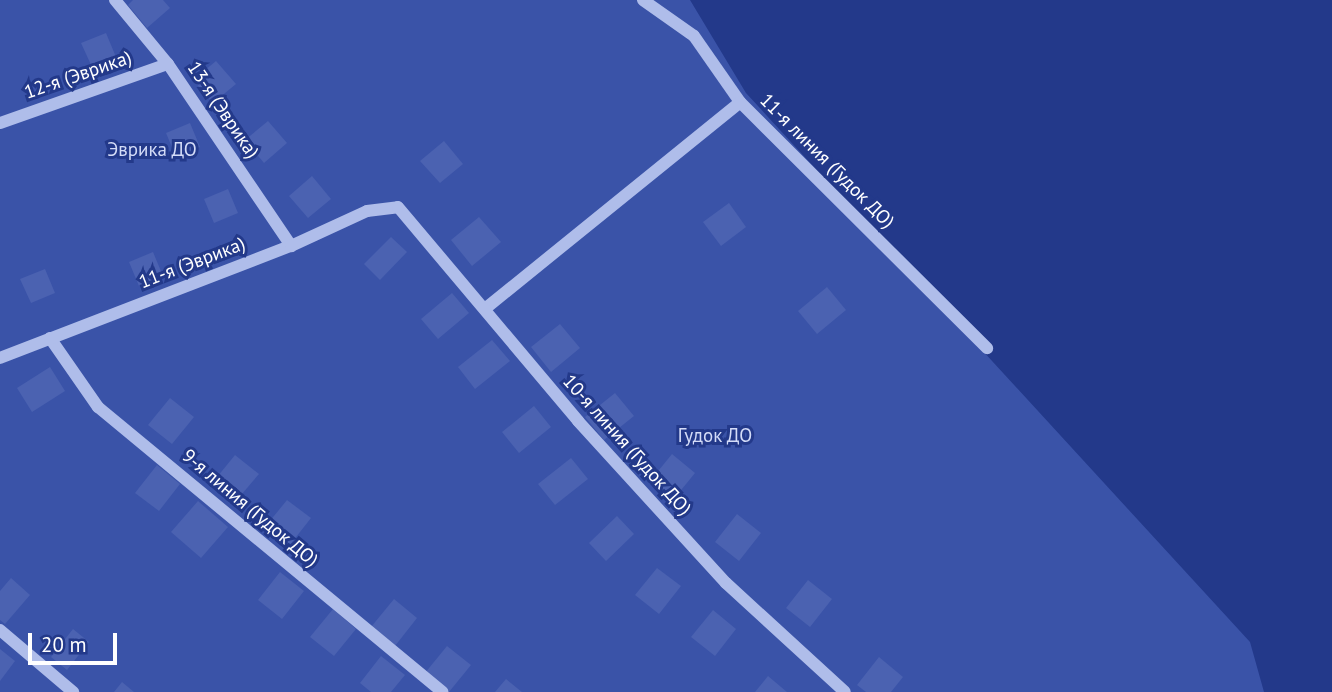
<!DOCTYPE html>
<html>
<head>
<meta charset="utf-8">
<style>
  body { margin:0 }
  #map { position:relative; width:1332px; height:692px; overflow:hidden; background:#23398a; font-family:"PT Sans",sans-serif }
  div>[style] { position:absolute }
  .green>* { inset:0; background:#3a53a8 }
  .building>* { inset:0; background:#4b62b1 }
  .minor>* { height:12px; margin:-6px; padding:0 6px; transform-origin:6px; border-radius:6px; background:#afbdea }
  span { translate:-50% -50%; white-space:nowrap; text-align:center; line-height:1.15; -webkit-text-stroke:6px #23398a; paint-order:stroke }
  .street-label { font-size:19px; color:#fff }
  .park-label { font-size:19px; color:#d4dcf8 }
  .scale { position:absolute; left:28px; top:633px; width:89px; height:32px; box-sizing:border-box; border:4px solid #fff; border-top:0; padding-left:9px; font-size:21px; line-height:24px; white-space:nowrap; color:#fff; -webkit-text-stroke:5px #23398a; paint-order:stroke }
</style>
</head>
<body>
<div id="map">
  <div class="green">
    <div style="clip-path:polygon(0 0,690px 0,746px 93px,1250px 642px,1264px 692px,0 692px)"></div>
  </div>
  <div class="building">
    <div style="clip-path:polygon(133px 0,163px 0,170px 8px,147px 28px,128px 5px)"></div>
    <div style="clip-path:polygon(106px 33px,116px 57px,92px 67px,81px 43px)"></div>
    <div style="clip-path:polygon(216px 61px,236px 84px,213px 103px,193px 80px)"></div>
    <div style="clip-path:polygon(268px 121px,287px 143px,264px 163px,245px 140px)"></div>
    <div style="clip-path:polygon(190px 123px,200px 147px,176px 157px,166px 133px)"></div>
    <div style="clip-path:polygon(444px 141px,463px 164px,440px 183px,420px 161px)"></div>
    <div style="clip-path:polygon(312px 176px,331px 199px,308px 218px,289px 196px)"></div>
    <div style="clip-path:polygon(228px 189px,238px 213px,214px 223px,204px 199px)"></div>
    <div style="clip-path:polygon(729px 203px,746px 227px,721px 246px,703px 222px)"></div>
    <div style="clip-path:polygon(479px 217px,501px 242px,472px 266px,451px 240px)"></div>
    <div style="clip-path:polygon(391px 237px,407px 252px,380px 280px,364px 264px)"></div>
    <div style="clip-path:polygon(153px 252px,163px 276px,139px 286px,129px 262px)"></div>
    <div style="clip-path:polygon(45px 269px,55px 293px,31px 303px,20px 279px)"></div>
    <div style="clip-path:polygon(827px 287px,846px 310px,817px 334px,798px 311px)"></div>
    <div style="clip-path:polygon(452px 293px,469px 313px,438px 339px,421px 319px)"></div>
    <div style="clip-path:polygon(560px 324px,580px 348px,551px 372px,531px 347px)"></div>
    <div style="clip-path:polygon(492px 340px,510px 361px,475px 389px,458px 367px)"></div>
    <div style="clip-path:polygon(50px 367px,65px 391px,32px 412px,17px 388px)"></div>
    <div style="clip-path:polygon(615px 393px,634px 416px,604px 440px,585px 417px)"></div>
    <div style="clip-path:polygon(170px 398px,194px 417px,172px 444px,148px 425px)"></div>
    <div style="clip-path:polygon(534px 406px,551px 427px,519px 453px,502px 432px)"></div>
    <div style="clip-path:polygon(672px 454px,695px 473px,673px 500px,650px 481px)"></div>
    <div style="clip-path:polygon(235px 455px,259px 474px,236px 501px,213px 482px)"></div>
    <div style="clip-path:polygon(571px 458px,588px 479px,555px 505px,538px 484px)"></div>
    <div style="clip-path:polygon(157px 465px,180px 484px,159px 511px,135px 493px)"></div>
    <div style="clip-path:polygon(287px 500px,311px 518px,289px 546px,265px 527px)"></div>
    <div style="clip-path:polygon(198px 501px,228px 527px,201px 558px,171px 532px)"></div>
    <div style="clip-path:polygon(737px 514px,761px 533px,739px 561px,715px 542px)"></div>
    <div style="clip-path:polygon(617px 516px,634px 534px,606px 561px,589px 543px)"></div>
    <div style="clip-path:polygon(657px 568px,681px 586px,659px 614px,635px 595px)"></div>
    <div style="clip-path:polygon(280px 572px,304px 591px,282px 619px,258px 600px)"></div>
    <div style="clip-path:polygon(11px 578px,30px 595px,5px 624px,0 620px,0 591px)"></div>
    <div style="clip-path:polygon(808px 580px,832px 599px,810px 627px,786px 608px)"></div>
    <div style="clip-path:polygon(394px 599px,417px 618px,395px 646px,371px 627px)"></div>
    <div style="clip-path:polygon(333px 609px,356px 629px,334px 656px,310px 637px)"></div>
    <div style="clip-path:polygon(713px 610px,736px 629px,715px 656px,691px 637px)"></div>
    <div style="clip-path:polygon(73px 629px,89px 642px,67px 670px,51px 657px)"></div>
    <div style="clip-path:polygon(447px 646px,471px 665px,449px 692px,425px 673px)"></div>
    <div style="clip-path:polygon(0 649px,15px 661px,0 681px)"></div>
    <div style="clip-path:polygon(381px 656px,405px 675px,391px 692px,371px 692px,360px 683px)"></div>
    <div style="clip-path:polygon(879px 657px,903px 677px,891px 692px,866px 692px,857px 685px)"></div>
    <div style="clip-path:polygon(768px 676px,787px 692px,755px 692px)"></div>
    <div style="clip-path:polygon(506px 679px,522px 692px,495px 692px)"></div>
    <div style="clip-path:polygon(122px 682px,134px 692px,114px 692px)"></div>
  </div>
  <div class="minor">
    <div style="left:115px;top:0;width:83px;rotate:50.4deg"></div>
    <div style="left:168px;top:64px;width:220px;rotate:55.9deg"></div>
    <div style="left:643px;top:0;width:62px;rotate:35.2deg"></div>
    <div style="left:694px;top:36px;width:80px;rotate:55.1deg"></div>
    <div style="left:740px;top:102px;width:349px;rotate:44.9deg"></div>
    <div style="left:0;top:123px;width:178px;rotate:-19.4deg"></div>
    <div style="left:486px;top:308px;width:327px;rotate:-39deg"></div>
    <div style="left:50px;top:338px;width:84px;rotate:55.2deg"></div>
    <div style="left:98px;top:407px;width:447px;rotate:39.6deg"></div>
    <div style="left:0;top:358px;width:312px;rotate:-21.1deg"></div>
    <div style="left:291px;top:246px;width:84px;rotate:-24.7deg"></div>
    <div style="left:367px;top:211px;width:31px;rotate:-7deg"></div>
    <div style="left:398px;top:207px;width:280px;rotate:49.9deg"></div>
    <div style="left:578px;top:421px;width:219px;rotate:47.6deg"></div>
    <div style="left:726px;top:583px;width:161px;rotate:42.5deg"></div>
    <div style="left:0;top:630px;width:96px;rotate:40.3deg"></div>
  </div>
  <div class="street-label">
    <span style="left:78px;top:75px;rotate:-19deg">12-я (Эврика)</span>
    <span style="left:223px;top:110px;rotate:56deg">13-я (Эврика)</span>
    <span style="left:827px;top:161px;rotate:45deg">11-я линия (Гудок ДО)</span>
    <span style="left:192px;top:263px;rotate:-21deg">11-я (Эврика)</span>
    <span style="left:627px;top:445px;rotate:48deg">10-я линия (Гудок ДО)</span>
    <span style="left:250px;top:508px;rotate:40deg">9-я линия (Гудок ДО)</span>
  </div>
  <div class="park-label">
    <span style="left:152px;top:150px">Эврика ДО</span>
    <span style="left:715px;top:436px">Гудок ДО</span>
  </div>
  <div class="scale">20 m</div>
</div>
</body>
</html>
